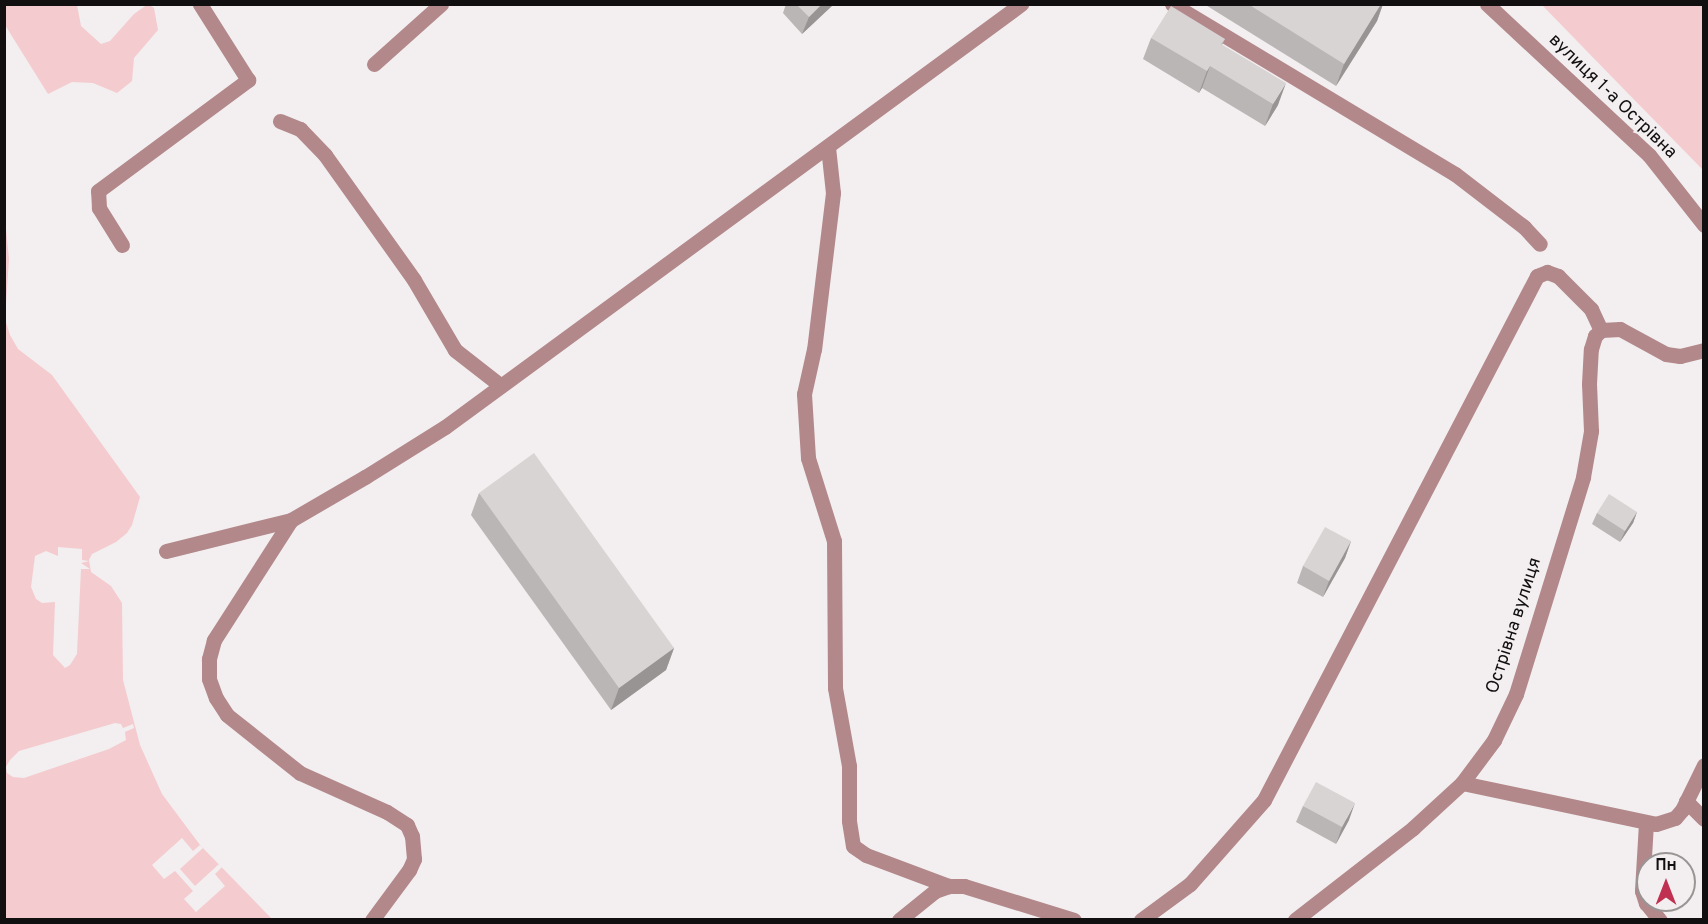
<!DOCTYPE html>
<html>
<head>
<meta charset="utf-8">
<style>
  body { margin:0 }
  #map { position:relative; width:1708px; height:924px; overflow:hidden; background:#f3eeef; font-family:Overpass,sans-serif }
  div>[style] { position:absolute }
  .water>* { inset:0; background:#f4cbce }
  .pier>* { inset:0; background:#f3eeef }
  .minor>* { height:15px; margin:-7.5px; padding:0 7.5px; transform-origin:7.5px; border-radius:7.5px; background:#b2888b }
  .wall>* { inset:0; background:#bbb6b6 }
  .shaded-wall>* { inset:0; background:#989494 }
  .building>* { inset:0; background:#d9d4d4 }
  span { translate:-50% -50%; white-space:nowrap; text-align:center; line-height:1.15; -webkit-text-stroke:4.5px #f3eeef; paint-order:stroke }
  .street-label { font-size:18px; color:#110f0f }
  .frame { position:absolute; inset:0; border:6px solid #110f0f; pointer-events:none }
  .north { position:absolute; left:1636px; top:852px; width:60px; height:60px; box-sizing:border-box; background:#f3eeef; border:2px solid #999595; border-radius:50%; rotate:0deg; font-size:16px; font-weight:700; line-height:24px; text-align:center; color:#110f0f }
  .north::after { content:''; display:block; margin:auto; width:21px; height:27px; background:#c03050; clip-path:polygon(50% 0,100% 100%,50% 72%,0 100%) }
</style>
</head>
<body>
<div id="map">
  <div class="water">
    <div style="clip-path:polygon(148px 4px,154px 8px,158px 30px,134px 58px,132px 81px,117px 93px,93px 83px,72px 82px,48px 94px,5px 25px,5px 5px,77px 5px,81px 26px,101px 44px,110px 41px,134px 14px)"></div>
    <div style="clip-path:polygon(1542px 5px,1703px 5px,1703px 170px,1613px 78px)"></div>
    <div style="clip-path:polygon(4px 209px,9px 259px,5px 319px,10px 335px,18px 349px,52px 375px,140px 497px,132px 525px,127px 533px,116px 542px,92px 554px,89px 560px,91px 572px,111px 586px,122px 603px,123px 680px,140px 745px,162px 794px,200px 845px,272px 919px,5px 919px)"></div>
  </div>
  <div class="pier">
    <div style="clip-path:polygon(58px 547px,82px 549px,82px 560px,89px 561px,81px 563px,90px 569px,81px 569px,77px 654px,70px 665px,65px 668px,53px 655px,55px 602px,42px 603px,36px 599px,31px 587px,35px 556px,46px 551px,58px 556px)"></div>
    <div style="clip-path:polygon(115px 723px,121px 724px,123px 728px,133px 724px,134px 728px,125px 732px,126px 740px,109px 749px,24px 778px,13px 777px,7px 773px,6px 767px,10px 760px,19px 751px)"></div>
    <div style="clip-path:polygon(182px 838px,193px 851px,200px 845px,203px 848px,180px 869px,195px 886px,219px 864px,222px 867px,215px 874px,225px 886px,196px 912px,184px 899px,193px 891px,175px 871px,164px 879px,152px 865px)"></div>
  </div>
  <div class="minor">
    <div style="left:1172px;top:4px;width:330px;rotate:31deg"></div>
    <div style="left:1455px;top:174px;width:87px;rotate:37.5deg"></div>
    <div style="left:1524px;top:227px;width:23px;rotate:47deg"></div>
    <div style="left:1487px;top:4px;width:221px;rotate:43deg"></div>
    <div style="left:1649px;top:155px;width:89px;rotate:51.8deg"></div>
    <div style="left:374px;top:64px;width:90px;rotate:-41.8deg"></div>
    <div style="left:280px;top:121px;width:22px;rotate:22deg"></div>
    <div style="left:300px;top:129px;width:36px;rotate:46deg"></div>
    <div style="left:325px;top:155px;width:153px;rotate:54.5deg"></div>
    <div style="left:414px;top:280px;width:81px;rotate:59.6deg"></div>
    <div style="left:455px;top:350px;width:58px;rotate:38deg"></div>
    <div style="left:828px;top:147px;width:46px;rotate:83.8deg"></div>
    <div style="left:833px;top:193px;width:157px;rotate:96.9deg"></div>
    <div style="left:814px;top:349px;width:46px;rotate:102.5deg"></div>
    <div style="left:804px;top:394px;width:64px;rotate:86.4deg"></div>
    <div style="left:808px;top:458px;width:87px;rotate:72.6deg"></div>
    <div style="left:834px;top:541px;width:147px;rotate:89.6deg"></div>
    <div style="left:835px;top:688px;width:79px;rotate:79.8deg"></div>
    <div style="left:849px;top:766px;width:55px;rotate:90deg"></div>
    <div style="left:849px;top:821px;width:25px;rotate:81deg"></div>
    <div style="left:853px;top:846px;width:16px;rotate:35deg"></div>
    <div style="left:866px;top:855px;width:89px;rotate:20.5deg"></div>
    <div style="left:122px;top:245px;width:44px;rotate:-121.9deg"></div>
    <div style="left:99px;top:208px;width:17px;rotate:-93deg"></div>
    <div style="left:98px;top:191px;width:187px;rotate:-36.5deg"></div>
    <div style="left:248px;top:80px;width:90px;rotate:-122.3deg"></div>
    <div style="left:1601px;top:330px;width:19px;rotate:-3deg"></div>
    <div style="left:1620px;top:329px;width:52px;rotate:28.5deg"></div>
    <div style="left:1666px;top:354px;width:14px;rotate:8deg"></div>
    <div style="left:1680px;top:356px;width:25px;rotate:-14deg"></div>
    <div style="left:291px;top:520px;width:143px;rotate:122.7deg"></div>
    <div style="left:214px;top:640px;width:20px;rotate:105deg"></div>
    <div style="left:209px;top:659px;width:20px;rotate:90deg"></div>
    <div style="left:209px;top:679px;width:20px;rotate:70deg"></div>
    <div style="left:216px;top:698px;width:20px;rotate:57deg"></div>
    <div style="left:227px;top:715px;width:93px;rotate:38.5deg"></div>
    <div style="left:300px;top:773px;width:95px;rotate:24.1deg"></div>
    <div style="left:387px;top:812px;width:24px;rotate:33deg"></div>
    <div style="left:407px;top:825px;width:12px;rotate:66deg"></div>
    <div style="left:412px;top:836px;width:23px;rotate:85deg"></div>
    <div style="left:414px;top:859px;width:12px;rotate:114deg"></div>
    <div style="left:409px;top:870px;width:62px;rotate:126.5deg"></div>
    <div style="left:166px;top:551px;width:129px;rotate:-13.9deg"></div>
    <div style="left:291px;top:520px;width:86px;rotate:-30.2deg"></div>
    <div style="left:365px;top:477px;width:94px;rotate:-32deg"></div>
    <div style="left:445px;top:427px;width:715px;rotate:-36.29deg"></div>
    <div style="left:1462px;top:783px;width:198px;rotate:11.9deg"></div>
    <div style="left:1656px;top:824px;width:20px;rotate:-18deg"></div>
    <div style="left:1675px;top:818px;width:11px;rotate:-49deg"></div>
    <div style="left:1682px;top:810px;width:50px;rotate:-63.9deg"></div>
    <div style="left:1686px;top:801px;width:25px;rotate:45deg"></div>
    <div style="left:1646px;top:823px;width:68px;rotate:93.4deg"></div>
    <div style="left:1642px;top:891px;width:13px;rotate:72deg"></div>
    <div style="left:1646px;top:903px;width:22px;rotate:51deg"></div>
    <div style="left:899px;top:920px;width:46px;rotate:-38.9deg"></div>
    <div style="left:935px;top:891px;width:15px;rotate:-20deg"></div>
    <div style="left:949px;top:886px;width:15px"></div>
    <div style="left:964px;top:886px;width:115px;rotate:17.2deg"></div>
    <div style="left:1141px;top:920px;width:61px;rotate:-36.3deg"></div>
    <div style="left:1190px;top:884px;width:112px;rotate:-48.6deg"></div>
    <div style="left:1264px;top:800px;width:591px;rotate:-62.48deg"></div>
    <div style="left:1537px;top:276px;width:11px;rotate:-22deg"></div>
    <div style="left:1547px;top:272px;width:12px;rotate:20deg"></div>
    <div style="left:1558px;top:276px;width:47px;rotate:45deg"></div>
    <div style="left:1591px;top:309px;width:23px;rotate:65deg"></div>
    <div style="left:1295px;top:920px;width:150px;rotate:-37.9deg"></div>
    <div style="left:1413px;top:828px;width:67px;rotate:-42.6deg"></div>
    <div style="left:1462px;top:783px;width:54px;rotate:-53.3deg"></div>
    <div style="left:1494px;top:740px;width:51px;rotate:-64.4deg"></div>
    <div style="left:1516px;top:694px;width:227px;rotate:-72.8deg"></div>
    <div style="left:1583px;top:477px;width:47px;rotate:-80.1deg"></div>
    <div style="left:1591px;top:431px;width:47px;rotate:-92.4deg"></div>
    <div style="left:1589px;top:384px;width:35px;rotate:-87deg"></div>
    <div style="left:1591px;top:349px;width:14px;rotate:-73deg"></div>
    <div style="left:1595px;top:336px;width:8px;rotate:-45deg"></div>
  </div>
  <div class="wall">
    <div style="clip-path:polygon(786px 4px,834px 4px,802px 34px,783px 13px)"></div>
    <div style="clip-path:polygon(1204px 4px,1383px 4px,1377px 21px,1336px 86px)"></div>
    <div style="clip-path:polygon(1151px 38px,1225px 39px,1222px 45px,1278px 105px,1265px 126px,1202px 88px,1199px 93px,1143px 59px)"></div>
    <div style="clip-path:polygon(479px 493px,674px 648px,666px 670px,611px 710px,471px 515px)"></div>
    <div style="clip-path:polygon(1637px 512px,1633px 523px,1620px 542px,1592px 524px,1597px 513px)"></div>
    <div style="clip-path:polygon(1351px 541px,1345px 558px,1323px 597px,1297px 583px,1303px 566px)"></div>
    <div style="clip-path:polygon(1303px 806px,1349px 820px,1336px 844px,1296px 822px)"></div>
  </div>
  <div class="shaded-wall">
    <div style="clip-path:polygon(822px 4px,834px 4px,802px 34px,809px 17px)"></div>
    <div style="clip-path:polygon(1381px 4px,1383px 4px,1377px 21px,1336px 86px,1344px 64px)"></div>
    <div style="clip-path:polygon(1210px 66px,1202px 88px,1199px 93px,1207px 71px)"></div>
    <div style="clip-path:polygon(1286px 83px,1278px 105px,1265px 126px,1273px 104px)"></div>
    <div style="clip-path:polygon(1637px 512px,1633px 523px,1620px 542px,1625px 531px)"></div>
    <div style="clip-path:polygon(1351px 541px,1345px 558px,1323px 597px,1329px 581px)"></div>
    <div style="clip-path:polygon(674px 648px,666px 670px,611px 710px,619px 688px)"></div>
    <div style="clip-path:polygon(1355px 803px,1349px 820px,1336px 844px,1342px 827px)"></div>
  </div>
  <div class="building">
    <div style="clip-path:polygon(796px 4px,822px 4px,809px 17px)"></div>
    <div style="clip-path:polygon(1248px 4px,1381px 4px,1344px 64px)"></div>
    <div style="clip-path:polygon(1171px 6px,1225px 39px,1221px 44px,1286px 83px,1273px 104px,1210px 66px,1207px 71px,1151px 38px)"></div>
    <div style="clip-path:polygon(534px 453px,674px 648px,619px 688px,479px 493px)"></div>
    <div style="clip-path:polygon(1609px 494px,1637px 512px,1625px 531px,1597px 513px)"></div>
    <div style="clip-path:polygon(1325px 527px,1351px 541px,1329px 581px,1303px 566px)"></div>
    <div style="clip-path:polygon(1316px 782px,1355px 803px,1342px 827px,1303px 806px)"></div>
  </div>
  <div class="street-label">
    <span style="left:1612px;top:97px;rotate:44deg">вулиця 1-а Острівна</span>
    <span style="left:1515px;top:626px;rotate:-72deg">Острівна вулиця</span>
  </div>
  <div class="frame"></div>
  <div class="north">Пн</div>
</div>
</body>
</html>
